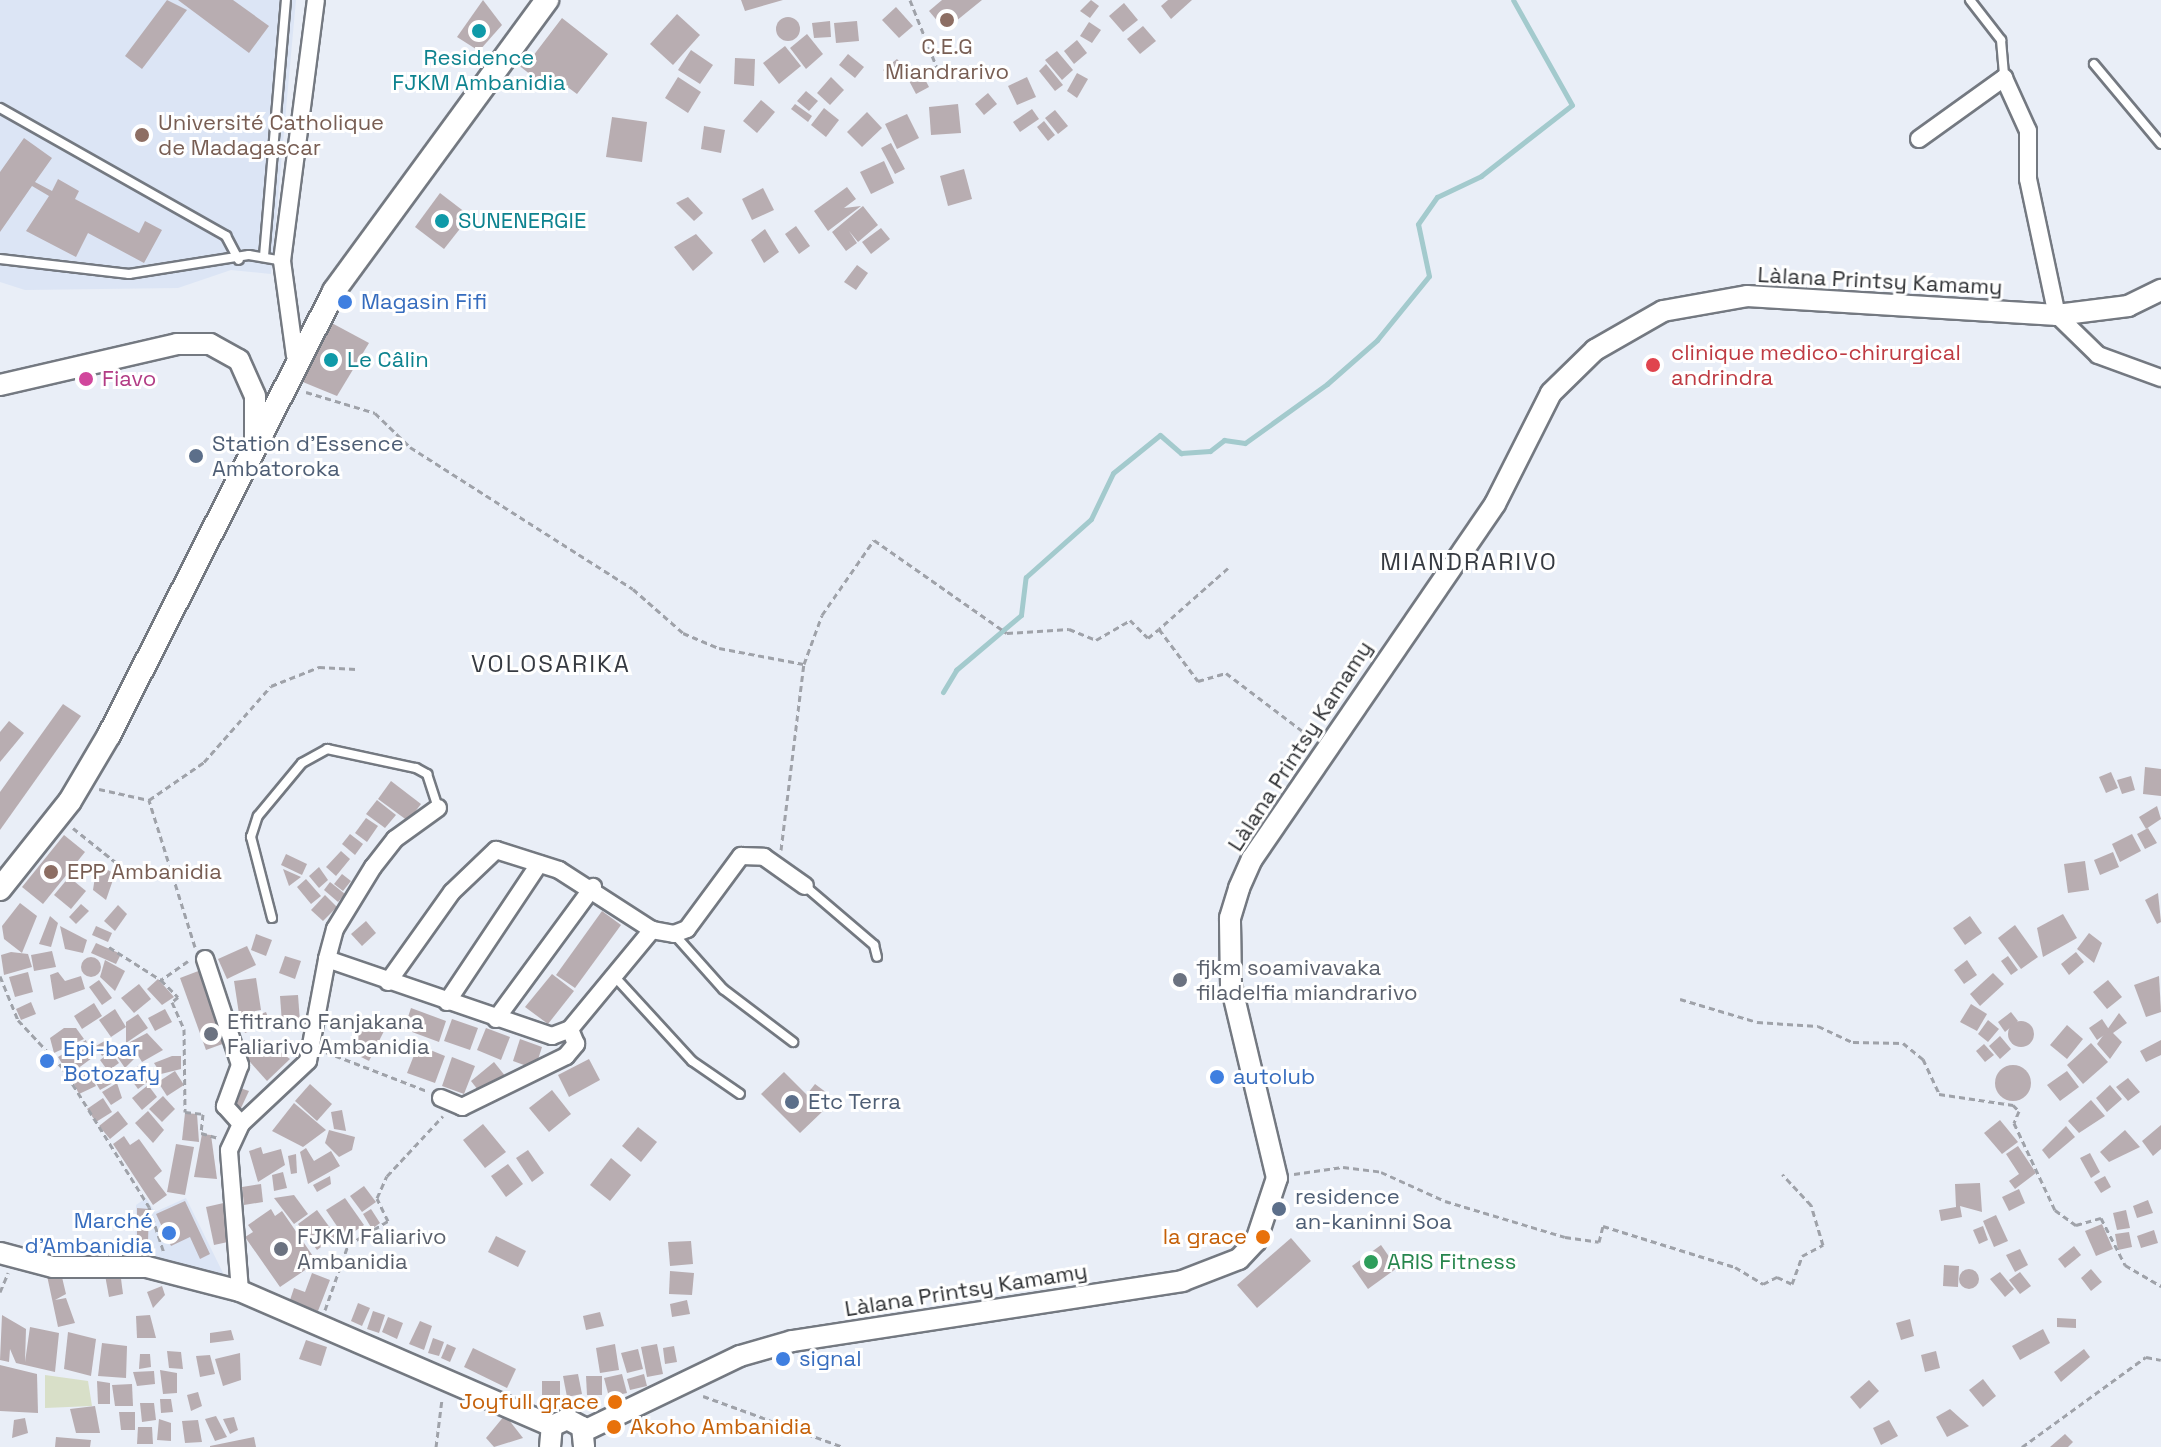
<!DOCTYPE html>
<html>
<head>
<meta charset="utf-8">
<style>
  body { margin:0 }
  #map { position:relative; width:2161px; height:1447px; overflow:hidden; background:#e9eef7; font-family:"Space Grotesk",sans-serif }
  div>[style] { position:absolute }
  .built>* { inset:0; background:#dce5f5 }
  .green>* { inset:0; background:#d8dfc8 }
  .stream>* { height:5px; margin:-2.5px; padding:0 2.5px; transform-origin:2.5px; border-radius:2.5px; background:#a3cacd }
  .building>* { inset:0; background:#b8adb1 }
  .round { border-radius:50% }
  .path>* { height:3px; margin-top:-1.5px; transform-origin:0; background:repeating-linear-gradient(90deg,#9fa2a9 0 6px,transparent 0 10px) }
  .roads { filter:drop-shadow(2px 0 #747981) drop-shadow(-2px 0 #747981) drop-shadow(0 2px #747981) drop-shadow(0 -2px #747981) }
  .service>* { height:8px; margin:-4px; padding:0 4px; transform-origin:4px; border-radius:4px; background:#fff }
  .minor>* { height:16px; margin:-8px; padding:0 8px; transform-origin:8px; border-radius:8px; background:#fff }
  .tertiary>* { height:20px; margin:-10px; padding:0 10px; transform-origin:10px; border-radius:10px; background:#fff }
  .secondary>* { height:22px; margin:-11px; padding:0 11px; transform-origin:11px; border-radius:11px; background:#fff }
  .dots>* { width:22px; height:22px; translate:-50% -50%; box-sizing:border-box; border:4px solid #fff; border-radius:50% }
  span { translate:-50% -50%; white-space:nowrap; text-align:center; line-height:1.15; -webkit-text-stroke:6px #fff; paint-order:stroke }
  .education-label { font-size:22px; color:#785e54 }
  .left { translate:0 -50%; text-align:left }
  .culture-label { font-size:22px; color:#0d838f }
  .street-label { font-size:22px; color:#2e3033 }
  .shop-label { font-size:22px; color:#366cbe }
  .right { translate:-100% -50%; text-align:right }
  .health-label { font-size:22px; color:#be3a42 }
  .hotel-label { font-size:22px; color:#b23c85 }
  .service-label { font-size:22px; color:#4e5e75 }
  .worship-label { font-size:22px; color:#5b616d }
  .food-label { font-size:22px; color:#c56008 }
  .leisure-label { font-size:22px; color:#27864d }
  .neighbourhood-label { font-size:24px; color:#363a41; letter-spacing:2px }
</style>
</head>
<body>
<div id="map">
  <div class="built">
    <div style="clip-path:polygon(0 0,296px 0,271px 274px,231px 270px,178px 288px,25px 290px,0 282px)"></div>
    <div style="clip-path:polygon(146px 1198px,155px 1212px,186px 1198px,225px 1277px,135px 1252px,136px 1205px)"></div>
  </div>
  <div class="green">
    <div style="clip-path:polygon(45px 1375px,88px 1381px,92px 1406px,45px 1408px)"></div>
  </div>
  <div class="stream">
    <div style="left:943px;top:692px;width:26px;rotate:-59deg"></div>
    <div style="left:956px;top:670px;width:85px;rotate:-40.2deg"></div>
    <div style="left:1021px;top:615px;width:38px;rotate:-83deg"></div>
    <div style="left:1026px;top:577px;width:87px;rotate:-41.7deg"></div>
    <div style="left:1091px;top:519px;width:51px;rotate:-64.4deg"></div>
    <div style="left:1113px;top:473px;width:60px;rotate:-39deg"></div>
    <div style="left:1160px;top:435px;width:28px;rotate:41deg"></div>
    <div style="left:1181px;top:453px;width:29px;rotate:-4deg"></div>
    <div style="left:1210px;top:451px;width:18px;rotate:-38deg"></div>
    <div style="left:1224px;top:440px;width:21px;rotate:8deg"></div>
    <div style="left:1245px;top:443px;width:101px;rotate:-35.7deg"></div>
    <div style="left:1327px;top:384px;width:67px;rotate:-41.3deg"></div>
    <div style="left:1377px;top:340px;width:82px;rotate:-50.9deg"></div>
    <div style="left:1429px;top:276px;width:53px;rotate:-101.9deg"></div>
    <div style="left:1418px;top:224px;width:33px;rotate:-55deg"></div>
    <div style="left:1437px;top:197px;width:49px;rotate:-25.5deg"></div>
    <div style="left:1481px;top:176px;width:115px;rotate:-38deg"></div>
    <div style="left:1572px;top:105px;width:120px;rotate:-119.3deg"></div>
  </div>
  <div class="building">
    <div style="clip-path:polygon(167px 0,187px 10px,142px 69px,125px 56px)"></div>
    <div style="clip-path:polygon(178px 0,233px 0,269px 26px,249px 53px)"></div>
    <div style="clip-path:polygon(483px 0,502px 25px,479px 51px,457px 37px)"></div>
    <div style="clip-path:polygon(741px 0,783px 0,745px 11px)"></div>
    <div style="clip-path:polygon(942px 0,982px 0,945px 30px,929px 11px)"></div>
    <div style="clip-path:polygon(1091px 0,1099px 6px,1090px 18px,1080px 11px)"></div>
    <div style="clip-path:polygon(1168px 0,1192px 0,1171px 19px,1161px 6px)"></div>
    <div style="clip-path:polygon(1124px 3px,1138px 20px,1123px 32px,1109px 16px)"></div>
    <div style="clip-path:polygon(896px 7px,913px 26px,899px 38px,882px 20px)"></div>
    <div style="clip-path:polygon(677px 14px,700px 35px,673px 65px,650px 44px)"></div>
    <div class="round" style="left:776px;top:17px;width:24px;height:24px"></div>
    <div style="clip-path:polygon(562px 18px,608px 54px,577px 94px,547px 72px,540px 82px,517px 64px,527px 51px,533px 56px)"></div>
    <div style="clip-path:polygon(830px 21px,831px 37px,814px 38px,812px 23px)"></div>
    <div style="clip-path:polygon(857px 21px,859px 41px,836px 43px,834px 23px)"></div>
    <div style="clip-path:polygon(1089px 22px,1101px 30px,1092px 43px,1080px 36px)"></div>
    <div style="clip-path:polygon(1143px 26px,1156px 41px,1140px 54px,1127px 39px)"></div>
    <div style="clip-path:polygon(807px 34px,823px 54px,806px 69px,790px 48px)"></div>
    <div style="clip-path:polygon(1077px 40px,1087px 53px,1074px 64px,1064px 51px)"></div>
    <div style="clip-path:polygon(785px 46px,801px 66px,779px 84px,763px 63px)"></div>
    <div style="clip-path:polygon(691px 50px,713px 65px,700px 84px,678px 70px)"></div>
    <div style="clip-path:polygon(1057px 51px,1073px 70px,1062px 80px,1045px 60px)"></div>
    <div style="clip-path:polygon(848px 54px,864px 67px,855px 78px,839px 65px)"></div>
    <div style="clip-path:polygon(735px 58px,755px 59px,754px 86px,734px 84px)"></div>
    <div style="clip-path:polygon(897px 59px,906px 69px,892px 81px,883px 70px)"></div>
    <div style="clip-path:polygon(1046px 64px,1063px 85px,1055px 91px,1039px 71px)"></div>
    <div style="clip-path:polygon(919px 68px,929px 87px,916px 94px,906px 75px)"></div>
    <div style="clip-path:polygon(1077px 73px,1088px 79px,1077px 98px,1067px 91px)"></div>
    <div style="clip-path:polygon(678px 77px,701px 92px,688px 113px,665px 98px)"></div>
    <div style="clip-path:polygon(831px 77px,844px 90px,830px 105px,817px 93px)"></div>
    <div style="clip-path:polygon(1027px 77px,1036px 97px,1017px 105px,1008px 86px)"></div>
    <div style="clip-path:polygon(806px 91px,818px 101px,809px 111px,797px 101px)"></div>
    <div style="clip-path:polygon(988px 93px,997px 104px,984px 115px,975px 104px)"></div>
    <div style="clip-path:polygon(761px 100px,775px 112px,757px 133px,743px 121px)"></div>
    <div style="clip-path:polygon(795px 104px,812px 116px,808px 122px,791px 109px)"></div>
    <div style="clip-path:polygon(958px 104px,961px 133px,931px 135px,929px 107px)"></div>
    <div style="clip-path:polygon(824px 108px,839px 120px,826px 137px,811px 125px)"></div>
    <div style="clip-path:polygon(1032px 109px,1039px 119px,1020px 132px,1013px 122px)"></div>
    <div style="clip-path:polygon(1055px 110px,1068px 126px,1058px 134px,1045px 118px)"></div>
    <div style="clip-path:polygon(867px 112px,882px 128px,862px 147px,847px 132px)"></div>
    <div style="clip-path:polygon(907px 114px,919px 138px,897px 149px,885px 124px)"></div>
    <div style="clip-path:polygon(612px 117px,647px 122px,642px 162px,606px 157px)"></div>
    <div style="clip-path:polygon(1044px 121px,1055px 135px,1048px 141px,1037px 127px)"></div>
    <div style="clip-path:polygon(704px 126px,725px 130px,721px 153px,701px 149px)"></div>
    <div style="clip-path:polygon(24px 138px,52px 158px,35px 182px,52px 191px,58px 179px,79px 191px,75px 199px,139px 233px,145px 221px,162px 230px,144px 263px,88px 233px,76px 257px,26px 231px,49px 196px,32px 186px,0 232px,0 172px)"></div>
    <div style="clip-path:polygon(891px 143px,905px 169px,895px 174px,881px 148px)"></div>
    <div style="clip-path:polygon(884px 161px,894px 183px,871px 194px,860px 172px)"></div>
    <div style="clip-path:polygon(964px 169px,972px 199px,948px 206px,940px 176px)"></div>
    <div style="clip-path:polygon(847px 187px,856px 199px,844px 208px,861px 206px,828px 231px,814px 211px)"></div>
    <div style="clip-path:polygon(763px 188px,774px 210px,752px 220px,742px 199px)"></div>
    <div style="clip-path:polygon(440px 193px,470px 216px,444px 249px,415px 227px)"></div>
    <div style="clip-path:polygon(688px 197px,703px 213px,694px 221px,676px 203px)"></div>
    <div style="clip-path:polygon(863px 206px,878px 225px,858px 242px,849px 231px,857px 243px,846px 251px,832px 232px)"></div>
    <div style="clip-path:polygon(796px 226px,810px 246px,799px 254px,785px 234px)"></div>
    <div style="clip-path:polygon(881px 228px,890px 239px,871px 254px,862px 242px)"></div>
    <div style="clip-path:polygon(765px 229px,779px 252px,764px 263px,751px 240px)"></div>
    <div style="clip-path:polygon(696px 234px,713px 253px,693px 271px,674px 247px)"></div>
    <div style="clip-path:polygon(857px 265px,868px 273px,856px 290px,844px 282px)"></div>
    <div style="clip-path:polygon(328px 321px,369px 343px,337px 396px,293px 378px)"></div>
    <div style="clip-path:polygon(63px 704px,81px 716px,0 830px,0 792px)"></div>
    <div style="clip-path:polygon(9px 721px,24px 733px,0 762px,0 732px)"></div>
    <div style="clip-path:polygon(2145px 767px,2161px 769px,2161px 796px,2143px 794px)"></div>
    <div style="clip-path:polygon(2111px 772px,2118px 788px,2106px 793px,2099px 777px)"></div>
    <div style="clip-path:polygon(2131px 776px,2135px 790px,2122px 794px,2117px 780px)"></div>
    <div style="clip-path:polygon(391px 781px,421px 804px,408px 821px,378px 799px)"></div>
    <div style="clip-path:polygon(377px 800px,396px 815px,385px 828px,366px 814px)"></div>
    <div style="clip-path:polygon(2157px 806px,2161px 819px,2146px 829px,2139px 817px)"></div>
    <div style="clip-path:polygon(366px 818px,378px 826px,367px 842px,355px 833px)"></div>
    <div style="clip-path:polygon(2148px 828px,2157px 843px,2145px 849px,2137px 834px)"></div>
    <div style="clip-path:polygon(350px 834px,363px 844px,355px 855px,342px 844px)"></div>
    <div style="clip-path:polygon(2132px 834px,2141px 851px,2120px 862px,2112px 844px)"></div>
    <div style="clip-path:polygon(64px 835px,85px 852px,43px 904px,22px 887px)"></div>
    <div style="clip-path:polygon(341px 851px,350px 859px,336px 876px,326px 867px)"></div>
    <div style="clip-path:polygon(2113px 852px,2119px 867px,2100px 875px,2094px 860px)"></div>
    <div style="clip-path:polygon(286px 854px,307px 864px,302px 875px,281px 865px)"></div>
    <div style="clip-path:polygon(2085px 861px,2089px 890px,2068px 893px,2064px 864px)"></div>
    <div style="clip-path:polygon(97px 864px,115px 874px,106px 900px,93px 890px)"></div>
    <div style="clip-path:polygon(319px 867px,328px 880px,319px 888px,309px 876px)"></div>
    <div style="clip-path:polygon(283px 869px,301px 877px,289px 886px)"></div>
    <div style="clip-path:polygon(342px 874px,351px 881px,343px 891px,334px 884px)"></div>
    <div style="clip-path:polygon(69px 877px,86px 891px,71px 909px,54px 895px)"></div>
    <div style="clip-path:polygon(306px 879px,321px 896px,311px 904px,297px 887px)"></div>
    <div style="clip-path:polygon(330px 882px,345px 894px,338px 902px,324px 890px)"></div>
    <div style="clip-path:polygon(2158px 893px,2161px 922px,2157px 924px,2145px 900px)"></div>
    <div style="clip-path:polygon(325px 895px,337px 907px,323px 921px,311px 910px)"></div>
    <div style="clip-path:polygon(20px 903px,37px 916px,22px 953px,4px 939px,2px 926px)"></div>
    <div style="clip-path:polygon(81px 904px,89px 911px,76px 924px,69px 917px)"></div>
    <div style="clip-path:polygon(118px 905px,127px 914px,115px 931px,104px 921px)"></div>
    <div style="clip-path:polygon(602px 911px,621px 925px,575px 988px,556px 975px)"></div>
    <div style="clip-path:polygon(2063px 914px,2077px 938px,2043px 957px,2037px 928px)"></div>
    <div style="clip-path:polygon(50px 916px,58px 923px,51px 947px,39px 944px)"></div>
    <div style="clip-path:polygon(1970px 916px,1982px 933px,1965px 945px,1953px 928px)"></div>
    <div style="clip-path:polygon(366px 921px,376px 933px,362px 946px,351px 934px)"></div>
    <div style="clip-path:polygon(2015px 925px,2038px 957px,2021px 969px,1998px 938px)"></div>
    <div style="clip-path:polygon(60px 926px,87px 940px,83px 953px,65px 949px)"></div>
    <div style="clip-path:polygon(96px 926px,112px 933px,108px 942px,92px 935px)"></div>
    <div style="clip-path:polygon(2089px 933px,2102px 943px,2094px 963px,2077px 949px)"></div>
    <div style="clip-path:polygon(256px 934px,272px 940px,266px 956px,251px 950px)"></div>
    <div style="clip-path:polygon(96px 943px,121px 954px,116px 964px,91px 953px)"></div>
    <div style="clip-path:polygon(247px 946px,256px 965px,227px 979px,218px 959px)"></div>
    <div style="clip-path:polygon(52px 951px,56px 967px,34px 971px,31px 955px)"></div>
    <div style="clip-path:polygon(11px 952px,28px 954px,32px 967px,4px 975px,1px 955px)"></div>
    <div style="clip-path:polygon(2076px 952px,2084px 962px,2069px 975px,2061px 964px)"></div>
    <div style="clip-path:polygon(285px 956px,301px 961px,295px 979px,279px 973px)"></div>
    <div style="clip-path:polygon(2008px 956px,2018px 970px,2011px 975px,2001px 961px)"></div>
    <div class="round" style="left:81px;top:957px;width:20px;height:20px"></div>
    <div style="clip-path:polygon(105px 960px,125px 971px,115px 991px,100px 977px)"></div>
    <div style="clip-path:polygon(1967px 960px,1977px 975px,1964px 984px,1954px 970px)"></div>
    <div style="clip-path:polygon(201px 970px,228px 1042px,206px 1050px,180px 978px)"></div>
    <div style="clip-path:polygon(28px 972px,33px 992px,15px 997px,9px 977px)"></div>
    <div style="clip-path:polygon(58px 972px,65px 981px,81px 976px,85px 989px,54px 1000px,50px 975px)"></div>
    <div style="clip-path:polygon(1993px 973px,2004px 984px,1980px 1006px,1970px 994px)"></div>
    <div style="clip-path:polygon(552px 974px,574px 991px,548px 1024px,525px 1007px)"></div>
    <div style="clip-path:polygon(2159px 976px,2161px 1012px,2146px 1017px,2134px 985px)"></div>
    <div style="clip-path:polygon(256px 978px,261px 1010px,239px 1014px,234px 981px)"></div>
    <div style="clip-path:polygon(158px 979px,174px 997px,162px 1005px,147px 989px)"></div>
    <div style="clip-path:polygon(99px 980px,112px 998px,102px 1005px,89px 987px)"></div>
    <div style="clip-path:polygon(2108px 980px,2122px 997px,2107px 1009px,2093px 992px)"></div>
    <div style="clip-path:polygon(139px 984px,151px 999px,134px 1013px,121px 998px)"></div>
    <div style="clip-path:polygon(298px 995px,300px 1022px,282px 1023px,280px 996px)"></div>
    <div style="clip-path:polygon(31px 1002px,36px 1014px,21px 1020px,16px 1009px)"></div>
    <div style="clip-path:polygon(94px 1003px,102px 1016px,82px 1029px,74px 1016px)"></div>
    <div style="clip-path:polygon(1971px 1004px,1987px 1014px,1977px 1031px,1960px 1022px)"></div>
    <div style="clip-path:polygon(411px 1008px,446px 1021px,439px 1042px,404px 1029px)"></div>
    <div style="clip-path:polygon(115px 1009px,126px 1027px,111px 1037px,99px 1020px)"></div>
    <div style="clip-path:polygon(165px 1009px,172px 1022px,155px 1031px,148px 1018px)"></div>
    <div style="clip-path:polygon(266px 1012px,270px 1023px,245px 1033px,241px 1022px)"></div>
    <div style="clip-path:polygon(2011px 1012px,2018px 1021px,2005px 1032px,1998px 1022px)"></div>
    <div style="clip-path:polygon(2119px 1013px,2127px 1023px,2113px 1033px,2122px 1042px,2110px 1059px,2097px 1044px)"></div>
    <div style="clip-path:polygon(138px 1014px,148px 1028px,126px 1043px,126px 1022px)"></div>
    <div style="clip-path:polygon(452px 1019px,478px 1028px,470px 1050px,444px 1041px)"></div>
    <div style="clip-path:polygon(2102px 1019px,2110px 1031px,2097px 1040px,2089px 1028px)"></div>
    <div style="clip-path:polygon(362px 1020px,384px 1031px,369px 1061px,347px 1050px)"></div>
    <div style="clip-path:polygon(1988px 1020px,1999px 1029px,1988px 1042px,1978px 1034px)"></div>
    <div class="round" style="left:2008px;top:1021px;width:26px;height:26px"></div>
    <div style="clip-path:polygon(2067px 1025px,2083px 1039px,2067px 1059px,2050px 1045px)"></div>
    <div style="clip-path:polygon(64px 1028px,76px 1028px,84px 1039px,54px 1053px,50px 1038px)"></div>
    <div style="clip-path:polygon(486px 1028px,510px 1037px,501px 1060px,477px 1050px)"></div>
    <div style="clip-path:polygon(147px 1033px,163px 1050px,142px 1062px,130px 1042px)"></div>
    <div style="clip-path:polygon(2000px 1036px,2011px 1049px,2000px 1059px,1989px 1046px)"></div>
    <div style="clip-path:polygon(108px 1039px,113px 1049px,102px 1056px,96px 1046px)"></div>
    <div style="clip-path:polygon(520px 1039px,542px 1047px,535px 1069px,513px 1061px)"></div>
    <div style="clip-path:polygon(86px 1040px,92px 1058px,69px 1075px,58px 1057px)"></div>
    <div style="clip-path:polygon(264px 1040px,290px 1059px,267px 1081px,243px 1054px,242px 1043px)"></div>
    <div style="clip-path:polygon(2161px 1040px,2161px 1055px,2146px 1062px,2140px 1051px)"></div>
    <div style="clip-path:polygon(2091px 1043px,2108px 1062px,2083px 1084px,2067px 1065px)"></div>
    <div style="clip-path:polygon(1984px 1044px,1994px 1055px,1985px 1062px,1976px 1051px)"></div>
    <div style="clip-path:polygon(418px 1045px,445px 1056px,435px 1083px,407px 1073px)"></div>
    <div style="clip-path:polygon(129px 1046px,137px 1056px,125px 1068px,116px 1055px)"></div>
    <div style="clip-path:polygon(111px 1052px,119px 1063px,108px 1071px,100px 1060px)"></div>
    <div style="clip-path:polygon(172px 1056px,181px 1056px,181px 1069px,161px 1074px,154px 1063px)"></div>
    <div style="clip-path:polygon(452px 1057px,475px 1066px,464px 1094px,442px 1086px)"></div>
    <div style="clip-path:polygon(589px 1059px,600px 1080px,569px 1097px,558px 1075px)"></div>
    <div style="clip-path:polygon(494px 1062px,506px 1077px,489px 1091px,478px 1090px,471px 1081px)"></div>
    <div style="clip-path:polygon(143px 1063px,153px 1078px,138px 1089px,127px 1074px)"></div>
    <div class="round" style="left:1995px;top:1065px;width:36px;height:36px"></div>
    <div style="clip-path:polygon(175px 1071px,184px 1085px,167px 1096px,158px 1082px)"></div>
    <div style="clip-path:polygon(2067px 1071px,2079px 1087px,2060px 1101px,2047px 1085px)"></div>
    <div style="clip-path:polygon(89px 1072px,96px 1086px,79px 1094px,72px 1080px)"></div>
    <div style="clip-path:polygon(105px 1072px,111px 1084px,100px 1090px,93px 1078px)"></div>
    <div style="clip-path:polygon(784px 1072px,823px 1111px,800px 1133px,761px 1094px)"></div>
    <div style="clip-path:polygon(2128px 1078px,2140px 1092px,2128px 1101px,2116px 1087px)"></div>
    <div style="clip-path:polygon(117px 1083px,122px 1098px,111px 1105px,102px 1092px)"></div>
    <div style="clip-path:polygon(310px 1084px,332px 1104px,317px 1121px,295px 1101px)"></div>
    <div style="clip-path:polygon(815px 1084px,827px 1093px,820px 1102px,808px 1093px)"></div>
    <div style="clip-path:polygon(148px 1085px,157px 1097px,142px 1110px,132px 1098px)"></div>
    <div style="clip-path:polygon(2110px 1085px,2122px 1099px,2107px 1112px,2096px 1098px)"></div>
    <div style="clip-path:polygon(240px 1088px,249px 1091px,241px 1108px,232px 1104px)"></div>
    <div style="clip-path:polygon(552px 1090px,571px 1114px,549px 1132px,529px 1108px)"></div>
    <div style="clip-path:polygon(163px 1096px,175px 1109px,162px 1122px,149px 1109px)"></div>
    <div style="clip-path:polygon(103px 1098px,112px 1112px,96px 1122px,87px 1109px)"></div>
    <div style="clip-path:polygon(2091px 1100px,2105px 1116px,2079px 1133px,2068px 1121px)"></div>
    <div style="clip-path:polygon(294px 1103px,326px 1130px,303px 1147px,272px 1131px)"></div>
    <div style="clip-path:polygon(342px 1110px,346px 1131px,334px 1129px,331px 1112px)"></div>
    <div style="clip-path:polygon(118px 1111px,128px 1124px,110px 1139px,99px 1126px)"></div>
    <div style="clip-path:polygon(148px 1111px,164px 1130px,153px 1143px,135px 1123px)"></div>
    <div style="clip-path:polygon(185px 1113px,197px 1114px,199px 1142px,182px 1140px)"></div>
    <div style="clip-path:polygon(2000px 1120px,2018px 1142px,2002px 1154px,1984px 1133px)"></div>
    <div style="clip-path:polygon(483px 1124px,506px 1152px,485px 1168px,463px 1140px)"></div>
    <div style="clip-path:polygon(2161px 1125px,2161px 1149px,2153px 1156px,2142px 1141px)"></div>
    <div style="clip-path:polygon(2066px 1126px,2075px 1137px,2049px 1159px,2042px 1150px)"></div>
    <div style="clip-path:polygon(638px 1127px,657px 1142px,641px 1162px,622px 1146px)"></div>
    <div style="clip-path:polygon(329px 1130px,355px 1137px,352px 1150px,339px 1157px,325px 1143px)"></div>
    <div style="clip-path:polygon(2125px 1130px,2140px 1147px,2109px 1162px,2100px 1152px)"></div>
    <div style="clip-path:polygon(202px 1134px,211px 1135px,217px 1179px,194px 1177px)"></div>
    <div style="clip-path:polygon(124px 1136px,130px 1145px,139px 1139px,162px 1171px,154px 1178px,167px 1195px,153px 1205px,113px 1144px)"></div>
    <div style="clip-path:polygon(176px 1144px,194px 1147px,185px 1195px,167px 1192px)"></div>
    <div style="clip-path:polygon(2018px 1146px,2036px 1173px,2015px 1189px,2009px 1181px,2019px 1174px,2006px 1154px)"></div>
    <div style="clip-path:polygon(261px 1147px,263px 1154px,281px 1149px,285px 1165px,258px 1182px,249px 1151px)"></div>
    <div style="clip-path:polygon(306px 1148px,314px 1161px,331px 1151px,340px 1166px,308px 1184px,300px 1152px)"></div>
    <div style="clip-path:polygon(528px 1150px,544px 1173px,532px 1182px,516px 1158px)"></div>
    <div style="clip-path:polygon(2090px 1153px,2100px 1172px,2091px 1178px,2080px 1158px)"></div>
    <div style="clip-path:polygon(296px 1154px,297px 1173px,291px 1174px,288px 1156px)"></div>
    <div style="clip-path:polygon(611px 1158px,631px 1175px,610px 1201px,590px 1185px)"></div>
    <div style="clip-path:polygon(508px 1164px,523px 1184px,506px 1197px,491px 1176px)"></div>
    <div style="clip-path:polygon(283px 1172px,287px 1188px,274px 1191px,272px 1175px)"></div>
    <div style="clip-path:polygon(330px 1176px,331px 1184px,317px 1192px,313px 1185px)"></div>
    <div style="clip-path:polygon(2105px 1176px,2111px 1187px,2101px 1193px,2094px 1182px)"></div>
    <div style="clip-path:polygon(1980px 1183px,1982px 1212px,1960px 1206px,1962px 1217px,1941px 1221px,1939px 1210px,1956px 1207px,1955px 1184px)"></div>
    <div style="clip-path:polygon(261px 1184px,263px 1202px,244px 1205px,242px 1187px)"></div>
    <div style="clip-path:polygon(364px 1186px,376px 1202px,362px 1212px,350px 1196px)"></div>
    <div style="clip-path:polygon(2019px 1189px,2025px 1203px,2009px 1211px,2002px 1197px)"></div>
    <div style="clip-path:polygon(294px 1195px,308px 1214px,294px 1224px,274px 1198px)"></div>
    <div style="clip-path:polygon(345px 1198px,364px 1225px,345px 1238px,326px 1210px)"></div>
    <div style="clip-path:polygon(2148px 1200px,2153px 1213px,2137px 1218px,2133px 1206px)"></div>
    <div style="clip-path:polygon(185px 1201px,210px 1254px,200px 1259px,190px 1237px,171px 1246px,156px 1214px)"></div>
    <div style="clip-path:polygon(228px 1202px,237px 1240px,214px 1245px,206px 1207px)"></div>
    <div style="clip-path:polygon(137px 1208px,149px 1209px,148px 1242px,137px 1242px)"></div>
    <div style="clip-path:polygon(271px 1209px,275px 1216px,282px 1211px,317px 1262px,280px 1287px,245px 1237px,253px 1232px,248px 1225px)"></div>
    <div style="clip-path:polygon(371px 1209px,380px 1223px,372px 1229px,363px 1214px)"></div>
    <div style="clip-path:polygon(317px 1210px,336px 1236px,317px 1250px,298px 1224px)"></div>
    <div style="clip-path:polygon(2126px 1210px,2130px 1228px,2117px 1230px,2113px 1213px)"></div>
    <div style="clip-path:polygon(1996px 1215px,2008px 1241px,1994px 1247px,1983px 1221px)"></div>
    <div style="clip-path:polygon(2102px 1224px,2113px 1249px,2096px 1256px,2085px 1231px)"></div>
    <div style="clip-path:polygon(1983px 1226px,1988px 1240px,1979px 1244px,1973px 1230px)"></div>
    <div style="clip-path:polygon(2154px 1230px,2158px 1243px,2141px 1248px,2137px 1236px)"></div>
    <div style="clip-path:polygon(2129px 1232px,2132px 1247px,2118px 1250px,2115px 1234px)"></div>
    <div style="clip-path:polygon(496px 1236px,526px 1251px,518px 1267px,488px 1252px)"></div>
    <div style="clip-path:polygon(1291px 1238px,1311px 1261px,1257px 1308px,1237px 1285px)"></div>
    <div style="clip-path:polygon(691px 1241px,693px 1264px,670px 1266px,668px 1242px)"></div>
    <div style="clip-path:polygon(1381px 1245px,1397px 1268px,1368px 1289px,1352px 1266px)"></div>
    <div style="clip-path:polygon(2074px 1246px,2081px 1255px,2065px 1268px,2058px 1259px)"></div>
    <div style="clip-path:polygon(2020px 1249px,2028px 1265px,2015px 1272px,2006px 1255px)"></div>
    <div style="clip-path:polygon(1944px 1265px,1959px 1266px,1958px 1287px,1943px 1286px)"></div>
    <div class="round" style="left:1959px;top:1269px;width:20px;height:20px"></div>
    <div style="clip-path:polygon(2091px 1269px,2102px 1282px,2091px 1291px,2081px 1278px)"></div>
    <div style="clip-path:polygon(46px 1271px,61px 1273px,66px 1294px,55px 1300px,66px 1298px,75px 1323px,58px 1327px)"></div>
    <div style="clip-path:polygon(120px 1271px,123px 1294px,109px 1297px,105px 1275px)"></div>
    <div style="clip-path:polygon(670px 1271px,694px 1273px,692px 1295px,669px 1294px)"></div>
    <div style="clip-path:polygon(2000px 1272px,2014px 1289px,2005px 1297px,1990px 1279px)"></div>
    <div style="clip-path:polygon(2020px 1272px,2031px 1286px,2020px 1294px,2009px 1280px)"></div>
    <div style="clip-path:polygon(312px 1273px,330px 1280px,318px 1311px,290px 1300px,294px 1288px,305px 1292px)"></div>
    <div style="clip-path:polygon(162px 1286px,165px 1295px,153px 1308px,147px 1292px)"></div>
    <div style="clip-path:polygon(687px 1300px,690px 1314px,672px 1317px,670px 1304px)"></div>
    <div style="clip-path:polygon(358px 1303px,370px 1308px,362px 1326px,351px 1321px)"></div>
    <div style="clip-path:polygon(373px 1311px,385px 1315px,379px 1333px,367px 1329px)"></div>
    <div style="clip-path:polygon(600px 1312px,604px 1326px,586px 1330px,583px 1316px)"></div>
    <div style="clip-path:polygon(2px 1315px,26px 1329px,25px 1362px,30px 1327px,59px 1333px,55px 1372px,16px 1363px,10px 1349px,9px 1362px,0 1360px)"></div>
    <div style="clip-path:polygon(150px 1315px,156px 1338px,137px 1338px,136px 1316px)"></div>
    <div style="clip-path:polygon(388px 1317px,403px 1323px,397px 1339px,382px 1332px)"></div>
    <div style="clip-path:polygon(2057px 1318px,2076px 1319px,2076px 1328px,2057px 1327px)"></div>
    <div style="clip-path:polygon(1910px 1319px,1914px 1336px,1901px 1340px,1896px 1323px)"></div>
    <div style="clip-path:polygon(420px 1321px,432px 1326px,424px 1350px,409px 1344px)"></div>
    <div style="clip-path:polygon(2043px 1329px,2050px 1343px,2020px 1360px,2012px 1346px)"></div>
    <div style="clip-path:polygon(231px 1330px,234px 1340px,210px 1343px,210px 1333px)"></div>
    <div style="clip-path:polygon(68px 1332px,96px 1339px,91px 1376px,64px 1369px)"></div>
    <div style="clip-path:polygon(433px 1338px,444px 1342px,439px 1356px,428px 1353px)"></div>
    <div style="clip-path:polygon(306px 1340px,327px 1347px,321px 1366px,299px 1359px)"></div>
    <div style="clip-path:polygon(102px 1343px,127px 1346px,126px 1378px,98px 1376px)"></div>
    <div style="clip-path:polygon(447px 1344px,456px 1348px,450px 1362px,441px 1358px)"></div>
    <div style="clip-path:polygon(615px 1344px,619px 1370px,600px 1373px,596px 1348px)"></div>
    <div style="clip-path:polygon(657px 1344px,663px 1374px,647px 1377px,641px 1347px)"></div>
    <div style="clip-path:polygon(674px 1346px,677px 1362px,665px 1364px,663px 1348px)"></div>
    <div style="clip-path:polygon(473px 1348px,516px 1369px,507px 1388px,464px 1367px)"></div>
    <div style="clip-path:polygon(638px 1349px,643px 1369px,627px 1373px,621px 1353px)"></div>
    <div style="clip-path:polygon(2084px 1349px,2090px 1357px,2061px 1382px,2054px 1372px)"></div>
    <div style="clip-path:polygon(167px 1351px,181px 1352px,183px 1369px,169px 1368px)"></div>
    <div style="clip-path:polygon(1936px 1351px,1940px 1368px,1925px 1372px,1921px 1355px)"></div>
    <div style="clip-path:polygon(240px 1353px,241px 1380px,223px 1386px,215px 1359px)"></div>
    <div style="clip-path:polygon(140px 1354px,150px 1354px,151px 1367px,139px 1369px)"></div>
    <div style="clip-path:polygon(210px 1355px,215px 1374px,200px 1377px,196px 1356px)"></div>
    <div style="clip-path:polygon(0 1365px,37px 1374px,38px 1413px,0 1411px)"></div>
    <div style="clip-path:polygon(160px 1370px,177px 1373px,177px 1393px,163px 1394px)"></div>
    <div style="clip-path:polygon(154px 1371px,155px 1384px,137px 1386px,133px 1372px)"></div>
    <div style="clip-path:polygon(578px 1374px,582px 1394px,567px 1397px,563px 1376px)"></div>
    <div style="clip-path:polygon(622px 1374px,627px 1393px,609px 1397px,604px 1378px)"></div>
    <div style="clip-path:polygon(644px 1374px,647px 1386px,630px 1390px,627px 1379px)"></div>
    <div style="clip-path:polygon(586px 1376px,602px 1376px,602px 1395px,587px 1395px)"></div>
    <div style="clip-path:polygon(1983px 1379px,1996px 1396px,1983px 1407px,1969px 1390px)"></div>
    <div style="clip-path:polygon(1869px 1380px,1879px 1391px,1860px 1409px,1850px 1397px)"></div>
    <div style="clip-path:polygon(97px 1381px,110px 1383px,110px 1404px,98px 1404px)"></div>
    <div style="clip-path:polygon(542px 1381px,560px 1381px,560px 1395px,542px 1395px)"></div>
    <div style="clip-path:polygon(132px 1384px,133px 1406px,115px 1406px,112px 1385px)"></div>
    <div style="clip-path:polygon(198px 1392px,202px 1406px,191px 1411px,187px 1395px)"></div>
    <div style="clip-path:polygon(160px 1399px,171px 1399px,173px 1412px,161px 1413px)"></div>
    <div style="clip-path:polygon(140px 1403px,154px 1403px,156px 1420px,142px 1422px)"></div>
    <div style="clip-path:polygon(95px 1406px,100px 1433px,76px 1433px,70px 1409px)"></div>
    <div style="clip-path:polygon(1950px 1409px,1969px 1426px,1947px 1437px,1936px 1417px)"></div>
    <div style="clip-path:polygon(119px 1412px,135px 1412px,135px 1430px,121px 1430px)"></div>
    <div style="clip-path:polygon(505px 1415px,523px 1438px,494px 1447px,486px 1438px)"></div>
    <div style="clip-path:polygon(216px 1416px,227px 1437px,215px 1441px,205px 1419px)"></div>
    <div style="clip-path:polygon(234px 1417px,238px 1430px,230px 1434px,223px 1419px)"></div>
    <div style="clip-path:polygon(25px 1418px,28px 1433px,12px 1438px,14px 1420px)"></div>
    <div style="clip-path:polygon(159px 1419px,171px 1423px,171px 1441px,157px 1440px)"></div>
    <div style="clip-path:polygon(198px 1420px,202px 1442px,185px 1443px,182px 1421px)"></div>
    <div style="clip-path:polygon(1889px 1420px,1898px 1436px,1881px 1445px,1873px 1428px)"></div>
    <div style="clip-path:polygon(138px 1427px,152px 1427px,153px 1444px,137px 1444px)"></div>
    <div style="clip-path:polygon(2065px 1434px,2073px 1442px,2068px 1447px,2050px 1447px)"></div>
    <div style="clip-path:polygon(56px 1437px,91px 1440px,90px 1447px,55px 1447px)"></div>
    <div style="clip-path:polygon(254px 1437px,256px 1447px,210px 1447px,210px 1446px)"></div>
  </div>
  <div class="path">
    <div style="left:910px;top:0;width:79px;rotate:68.3deg"></div>
    <div style="left:306px;top:392px;width:72px;rotate:16.9deg"></div>
    <div style="left:375px;top:413px;width:49px;rotate:44.2deg"></div>
    <div style="left:410px;top:447px;width:264px;rotate:32.5deg"></div>
    <div style="left:633px;top:589px;width:67px;rotate:41.3deg"></div>
    <div style="left:683px;top:633px;width:39px;rotate:23deg"></div>
    <div style="left:719px;top:648px;width:86px;rotate:10.7deg"></div>
    <div style="left:804px;top:664px;width:52px;rotate:-69.8deg"></div>
    <div style="left:822px;top:615px;width:91px;rotate:-55.3deg"></div>
    <div style="left:874px;top:540px;width:162px;rotate:35deg"></div>
    <div style="left:1007px;top:633px;width:62px;rotate:-3.7deg"></div>
    <div style="left:1069px;top:629px;width:29px;rotate:22deg"></div>
    <div style="left:1096px;top:640px;width:39px;rotate:-30deg"></div>
    <div style="left:1130px;top:620px;width:25px;rotate:45deg"></div>
    <div style="left:1148px;top:638px;width:14px;rotate:-39deg"></div>
    <div style="left:1228px;top:568px;width:92px;rotate:138.5deg"></div>
    <div style="left:1159px;top:629px;width:65px;rotate:53.1deg"></div>
    <div style="left:1198px;top:681px;width:29px;rotate:-16deg"></div>
    <div style="left:1226px;top:673px;width:109px;rotate:37.2deg"></div>
    <div style="left:99px;top:789px;width:51px;rotate:12.4deg"></div>
    <div style="left:73px;top:828px;width:64px;rotate:38.7deg"></div>
    <div style="left:781px;top:850px;width:187px;rotate:-83deg"></div>
    <div style="left:109px;top:947px;width:62px;rotate:32.4deg"></div>
    <div style="left:195px;top:947px;width:154px;rotate:-107.4deg"></div>
    <div style="left:149px;top:800px;width:67px;rotate:-34.6deg"></div>
    <div style="left:204px;top:762px;width:101px;rotate:-48.6deg"></div>
    <div style="left:271px;top:686px;width:52px;rotate:-21.6deg"></div>
    <div style="left:319px;top:667px;width:37px;rotate:3deg"></div>
    <div style="left:188px;top:961px;width:33px;rotate:145deg"></div>
    <div style="left:161px;top:980px;width:24px;rotate:45deg"></div>
    <div style="left:178px;top:997px;width:8px;rotate:140deg"></div>
    <div style="left:172px;top:1002px;width:30px;rotate:66deg"></div>
    <div style="left:184px;top:1029px;width:83px;rotate:89.3deg"></div>
    <div style="left:185px;top:1112px;width:18px;rotate:6deg"></div>
    <div style="left:203px;top:1114px;width:19px;rotate:96deg"></div>
    <div style="left:201px;top:1133px;width:18px;rotate:16deg"></div>
    <div style="left:0;top:976px;width:48px;rotate:67.8deg"></div>
    <div style="left:18px;top:1020px;width:64px;rotate:46.9deg"></div>
    <div style="left:62px;top:1067px;width:165px;rotate:58.1deg"></div>
    <div style="left:149px;top:1207px;width:48px;rotate:71.9deg"></div>
    <div style="left:1680px;top:999px;width:80px;rotate:16.6deg"></div>
    <div style="left:1757px;top:1022px;width:61px;rotate:3.8deg"></div>
    <div style="left:1818px;top:1026px;width:38px;rotate:25deg"></div>
    <div style="left:1853px;top:1042px;width:50px;rotate:1.1deg"></div>
    <div style="left:1903px;top:1043px;width:26px;rotate:39deg"></div>
    <div style="left:1923px;top:1059px;width:38px;rotate:65deg"></div>
    <div style="left:1939px;top:1094px;width:75px;rotate:8.5deg"></div>
    <div style="left:2013px;top:1105px;width:8px;rotate:45deg"></div>
    <div style="left:2019px;top:1111px;width:13px;rotate:113deg"></div>
    <div style="left:2014px;top:1123px;width:96px;rotate:64.8deg"></div>
    <div style="left:2055px;top:1210px;width:26px;rotate:36deg"></div>
    <div style="left:2076px;top:1225px;width:26px;rotate:-16deg"></div>
    <div style="left:2101px;top:1218px;width:53px;rotate:62.9deg"></div>
    <div style="left:2125px;top:1265px;width:42px;rotate:30.3deg"></div>
    <div style="left:326px;top:1052px;width:108px;rotate:21.1deg"></div>
    <div style="left:1294px;top:1174px;width:49px;rotate:-8.1deg"></div>
    <div style="left:1343px;top:1167px;width:38px;rotate:7deg"></div>
    <div style="left:1381px;top:1172px;width:70px;rotate:24.4deg"></div>
    <div style="left:1445px;top:1201px;width:125px;rotate:16.7deg"></div>
    <div style="left:1565px;top:1237px;width:34px;rotate:8deg"></div>
    <div style="left:1599px;top:1242px;width:16px;rotate:-76deg"></div>
    <div style="left:1603px;top:1226px;width:138px;rotate:17.3deg"></div>
    <div style="left:1735px;top:1267px;width:33px;rotate:31deg"></div>
    <div style="left:1763px;top:1284px;width:16px;rotate:-27deg"></div>
    <div style="left:1777px;top:1277px;width:17px;rotate:25deg"></div>
    <div style="left:1792px;top:1284px;width:30px;rotate:-70deg"></div>
    <div style="left:1802px;top:1256px;width:24px;rotate:-28deg"></div>
    <div style="left:1823px;top:1245px;width:42px;rotate:-106.7deg"></div>
    <div style="left:1811px;top:1205px;width:42px;rotate:-133.1deg"></div>
    <div style="left:0;top:1292px;width:21px;rotate:-67deg"></div>
    <div style="left:325px;top:1310px;width:69px;rotate:-70.5deg"></div>
    <div style="left:348px;top:1245px;width:47px;rotate:-31deg"></div>
    <div style="left:388px;top:1221px;width:25px;rotate:-116deg"></div>
    <div style="left:377px;top:1198px;width:24px;rotate:-66deg"></div>
    <div style="left:387px;top:1176px;width:82px;rotate:-47deg"></div>
    <div style="left:703px;top:1396px;width:149px;rotate:20deg"></div>
    <div style="left:436px;top:1447px;width:48px;rotate:-82.9deg"></div>
    <div style="left:2022px;top:1447px;width:153px;rotate:-36deg"></div>
    <div style="left:2146px;top:1357px;width:15px;rotate:11deg"></div>
  </div>
  <div class="roads">
    <div class="service">
      <div style="left:1970px;top:0;width:51px;rotate:52.2deg"></div>
      <div style="left:2001px;top:40px;width:38px;rotate:85deg"></div>
      <div style="left:2094px;top:64px;width:104px;rotate:50.1deg"></div>
      <div style="left:0;top:108px;width:260px;rotate:29.5deg"></div>
      <div style="left:226px;top:236px;width:27px;rotate:62deg"></div>
      <div style="left:264px;top:256px;width:257px;rotate:-85.1deg"></div>
      <div style="left:0;top:259px;width:130px;rotate:6.6deg"></div>
      <div style="left:129px;top:274px;width:121px;rotate:-9deg"></div>
      <div style="left:249px;top:255px;width:34px;rotate:10deg"></div>
      <div style="left:805px;top:886px;width:91px;rotate:40.5deg"></div>
      <div style="left:874px;top:945px;width:12px;rotate:76deg"></div>
      <div style="left:272px;top:918px;width:84px;rotate:-104.5deg"></div>
      <div style="left:251px;top:837px;width:22px;rotate:-72deg"></div>
      <div style="left:258px;top:816px;width:69px;rotate:-50.3deg"></div>
      <div style="left:302px;top:763px;width:29px;rotate:-29deg"></div>
      <div style="left:327px;top:749px;width:91px;rotate:12.1deg"></div>
      <div style="left:416px;top:768px;width:13px;rotate:29deg"></div>
      <div style="left:427px;top:774px;width:36px;rotate:72deg"></div>
      <div style="left:674px;top:934px;width:74px;rotate:48.3deg"></div>
      <div style="left:723px;top:989px;width:88px;rotate:37.1deg"></div>
      <div style="left:615px;top:977px;width:114px;rotate:47.5deg"></div>
      <div style="left:692px;top:1061px;width:58px;rotate:34.5deg"></div>
    </div>
    <div class="minor">
      <div style="left:1919px;top:139px;width:105px;rotate:-35.7deg"></div>
      <div style="left:2004px;top:78px;width:58px;rotate:65.6deg"></div>
      <div style="left:2028px;top:131px;width:48px;rotate:90deg"></div>
      <div style="left:2028px;top:179px;width:139px;rotate:78deg"></div>
      <div style="left:2057px;top:315px;width:57px;rotate:44.3deg"></div>
      <div style="left:2098px;top:355px;width:67px;rotate:20.1deg"></div>
      <div style="left:295px;top:356px;width:96px;rotate:-97.8deg"></div>
      <div style="left:282px;top:261px;width:263px;rotate:-82.6deg"></div>
      <div style="left:438px;top:808px;width:53px;rotate:144.2deg"></div>
      <div style="left:395px;top:839px;width:36px;rotate:128deg"></div>
      <div style="left:373px;top:867px;width:73px;rotate:121.5deg"></div>
      <div style="left:335px;top:929px;width:31px;rotate:105deg"></div>
      <div style="left:327px;top:959px;width:238px;rotate:18.9deg"></div>
      <div style="left:552px;top:1036px;width:19px;rotate:-21deg"></div>
      <div style="left:570px;top:1029px;width:129px;rotate:-50.4deg"></div>
      <div style="left:205px;top:959px;width:112px;rotate:71.7deg"></div>
      <div style="left:240px;top:1065px;width:44px;rotate:110.1deg"></div>
      <div style="left:225px;top:1106px;width:24px;rotate:48deg"></div>
      <div style="left:388px;top:982px;width:110px;rotate:-54.6deg"></div>
      <div style="left:452px;top:892px;width:61px;rotate:-43.7deg"></div>
      <div style="left:496px;top:850px;width:66px;rotate:17.6deg"></div>
      <div style="left:559px;top:870px;width:111px;rotate:32.8deg"></div>
      <div style="left:652px;top:930px;width:22px;rotate:10deg"></div>
      <div style="left:674px;top:934px;width:14px;rotate:-21deg"></div>
      <div style="left:687px;top:929px;width:91px;rotate:-53.5deg"></div>
      <div style="left:741px;top:856px;width:23px;rotate:2deg"></div>
      <div style="left:764px;top:857px;width:50px;rotate:35.3deg"></div>
      <div style="left:447px;top:1002px;width:166px;rotate:-56.3deg"></div>
      <div style="left:496px;top:1019px;width:164px;rotate:-53.7deg"></div>
      <div style="left:441px;top:1098px;width:23px;rotate:23deg"></div>
      <div style="left:462px;top:1107px;width:116px;rotate:-26.1deg"></div>
      <div style="left:566px;top:1056px;width:16px;rotate:-50deg"></div>
      <div style="left:576px;top:1044px;width:16px;rotate:-112deg"></div>
      <div style="left:240px;top:1291px;width:141px;rotate:-94.5deg"></div>
      <div style="left:229px;top:1150px;width:29px;rotate:-65deg"></div>
      <div style="left:241px;top:1124px;width:92px;rotate:-43.2deg"></div>
      <div style="left:308px;top:1061px;width:104px;rotate:-79.4deg"></div>
    </div>
    <div class="tertiary">
      <div style="left:0;top:385px;width:182px;rotate:-13deg"></div>
      <div style="left:177px;top:344px;width:33px"></div>
      <div style="left:210px;top:344px;width:33px;rotate:29deg"></div>
      <div style="left:239px;top:360px;width:39px;rotate:66deg"></div>
      <div style="left:255px;top:396px;width:43px;rotate:90deg"></div>
      <div style="left:0;top:1253px;width:55px;rotate:14.8deg"></div>
      <div style="left:53px;top:1267px;width:94px"></div>
      <div style="left:147px;top:1267px;width:96px;rotate:14.5deg"></div>
      <div style="left:240px;top:1291px;width:340px;rotate:23.4deg"></div>
      <div style="left:584px;top:1431px;width:173px;rotate:-25.7deg"></div>
      <div style="left:740px;top:1356px;width:54px;rotate:-16.1deg"></div>
      <div style="left:792px;top:1341px;width:395px;rotate:-8.7deg"></div>
      <div style="left:1182px;top:1281px;width:61px;rotate:-21.1deg"></div>
      <div style="left:1239px;top:1259px;width:25px;rotate:-47deg"></div>
      <div style="left:1256px;top:1241px;width:66px;rotate:-71.6deg"></div>
      <div style="left:1277px;top:1178px;width:198px;rotate:-103.4deg"></div>
      <div style="left:1231px;top:985px;width:67px;rotate:-90.9deg"></div>
      <div style="left:1230px;top:918px;width:31px;rotate:-73deg"></div>
      <div style="left:1239px;top:888px;width:32px;rotate:-66deg"></div>
      <div style="left:1252px;top:859px;width:430px;rotate:-55.6deg"></div>
      <div style="left:1495px;top:504px;width:124px;rotate:-63.2deg"></div>
      <div style="left:1551px;top:393px;width:62px;rotate:-44.3deg"></div>
      <div style="left:1595px;top:350px;width:78px;rotate:-29.8deg"></div>
      <div style="left:1663px;top:311px;width:85px;rotate:-10.1deg"></div>
      <div style="left:1747px;top:296px;width:311px;rotate:3.5deg"></div>
      <div style="left:2057px;top:315px;width:72px;rotate:-7.2deg"></div>
      <div style="left:2128px;top:306px;width:37px;rotate:-26deg"></div>
      <div style="left:550px;top:1447px;width:21px;rotate:-85deg"></div>
      <div style="left:552px;top:1426px;width:17px;rotate:-25deg"></div>
      <div style="left:567px;top:1419px;width:17px;rotate:28deg"></div>
      <div style="left:582px;top:1427px;width:20px;rotate:84deg"></div>
    </div>
    <div class="secondary">
      <div style="left:0;top:889px;width:112px;rotate:-51.5deg"></div>
      <div style="left:70px;top:801px;width:77px;rotate:-59.4deg"></div>
      <div style="left:109px;top:735px;width:498px;rotate:-63.1deg"></div>
      <div style="left:334px;top:291px;width:361px;rotate:-53.8deg"></div>
    </div>
  </div>
  <div class="dots">
    <div style="left:947px;top:20px;background:#8d6e63"></div>
    <div style="left:479px;top:31px;background:#0f9aa8"></div>
    <div style="left:142px;top:135px;background:#8d6e63"></div>
    <div style="left:442px;top:221px;background:#0f9aa8"></div>
    <div style="left:345px;top:302px;background:#3f7fe0"></div>
    <div style="left:331px;top:360px;background:#0f9aa8"></div>
    <div style="left:1653px;top:365px;background:#e0444e"></div>
    <div style="left:86px;top:379px;background:#d1479c"></div>
    <div style="left:196px;top:456px;background:#5c6f8a"></div>
    <div style="left:51px;top:872px;background:#8d6e63"></div>
    <div style="left:1180px;top:980px;background:#6b7280"></div>
    <div style="left:211px;top:1034px;background:#6b7280"></div>
    <div style="left:47px;top:1061px;background:#3f7fe0"></div>
    <div style="left:1217px;top:1077px;background:#3f7fe0"></div>
    <div style="left:792px;top:1102px;background:#5c6f8a"></div>
    <div style="left:1279px;top:1209px;background:#5c6f8a"></div>
    <div style="left:169px;top:1233px;background:#3f7fe0"></div>
    <div style="left:1263px;top:1237px;background:#e8710a"></div>
    <div style="left:281px;top:1249px;background:#6b7280"></div>
    <div style="left:1371px;top:1262px;background:#2e9e5b"></div>
    <div style="left:783px;top:1359px;background:#3f7fe0"></div>
    <div style="left:615px;top:1402px;background:#e8710a"></div>
    <div style="left:614px;top:1427px;background:#e8710a"></div>
  </div>
  <div class="education-label">
    <span style="left:947px;top:59px">C.E.G<br>Miandrarivo</span>
    <span class="left" style="left:158px;top:135px">Université Catholique<br>de Madagascar</span>
    <span class="left" style="left:67px;top:872px">EPP Ambanidia</span>
  </div>
  <div class="culture-label">
    <span style="left:479px;top:70px">Residence<br>FJKM Ambanidia</span>
    <span class="left" style="left:458px;top:221px">SUNENERGIE</span>
    <span class="left" style="left:347px;top:360px">Le Câlin</span>
  </div>
  <div class="street-label">
    <span style="left:1880px;top:281px;rotate:3deg">Làlana Printsy Kamamy</span>
    <span style="left:1300px;top:746px;rotate:-57deg">Làlana Printsy Kamamy</span>
    <span style="left:966px;top:1290px;rotate:-9deg">Làlana Printsy Kamamy</span>
  </div>
  <div class="shop-label">
    <span class="left" style="left:361px;top:302px">Magasin Fifi</span>
    <span class="left" style="left:63px;top:1061px">Epi-bar<br>Botozafy</span>
    <span class="left" style="left:1233px;top:1077px">autolub</span>
    <span class="right" style="left:153px;top:1233px">Marché<br>d'Ambanidia</span>
    <span class="left" style="left:799px;top:1359px">signal</span>
  </div>
  <div class="health-label">
    <span class="left" style="left:1671px;top:365px">clinique medico-chirurgical<br>andrindra</span>
  </div>
  <div class="hotel-label">
    <span class="left" style="left:102px;top:379px">Fiavo</span>
  </div>
  <div class="service-label">
    <span class="left" style="left:212px;top:456px">Station d'Essence<br>Ambatoroka</span>
    <span class="left" style="left:808px;top:1102px">Etc Terra</span>
    <span class="left" style="left:1295px;top:1209px">residence<br>an-kaninni Soa</span>
  </div>
  <div class="worship-label">
    <span class="left" style="left:1196px;top:980px">fjkm soamivavaka<br>filadelfia miandrarivo</span>
    <span class="left" style="left:227px;top:1034px">Efitrano Fanjakana<br>Faliarivo Ambanidia</span>
    <span class="left" style="left:297px;top:1249px">FJKM Faliarivo<br>Ambanidia</span>
  </div>
  <div class="food-label">
    <span class="right" style="left:1247px;top:1237px">la grace</span>
    <span class="right" style="left:599px;top:1402px">Joyfull grace</span>
    <span class="left" style="left:630px;top:1427px">Akoho Ambanidia</span>
  </div>
  <div class="leisure-label">
    <span class="left" style="left:1387px;top:1262px">ARIS Fitness</span>
  </div>
  <div class="neighbourhood-label">
    <span style="left:1469px;top:562px">MIANDRARIVO</span>
    <span style="left:551px;top:664px">VOLOSARIKA</span>
  </div>
</div>
</body>
</html>
